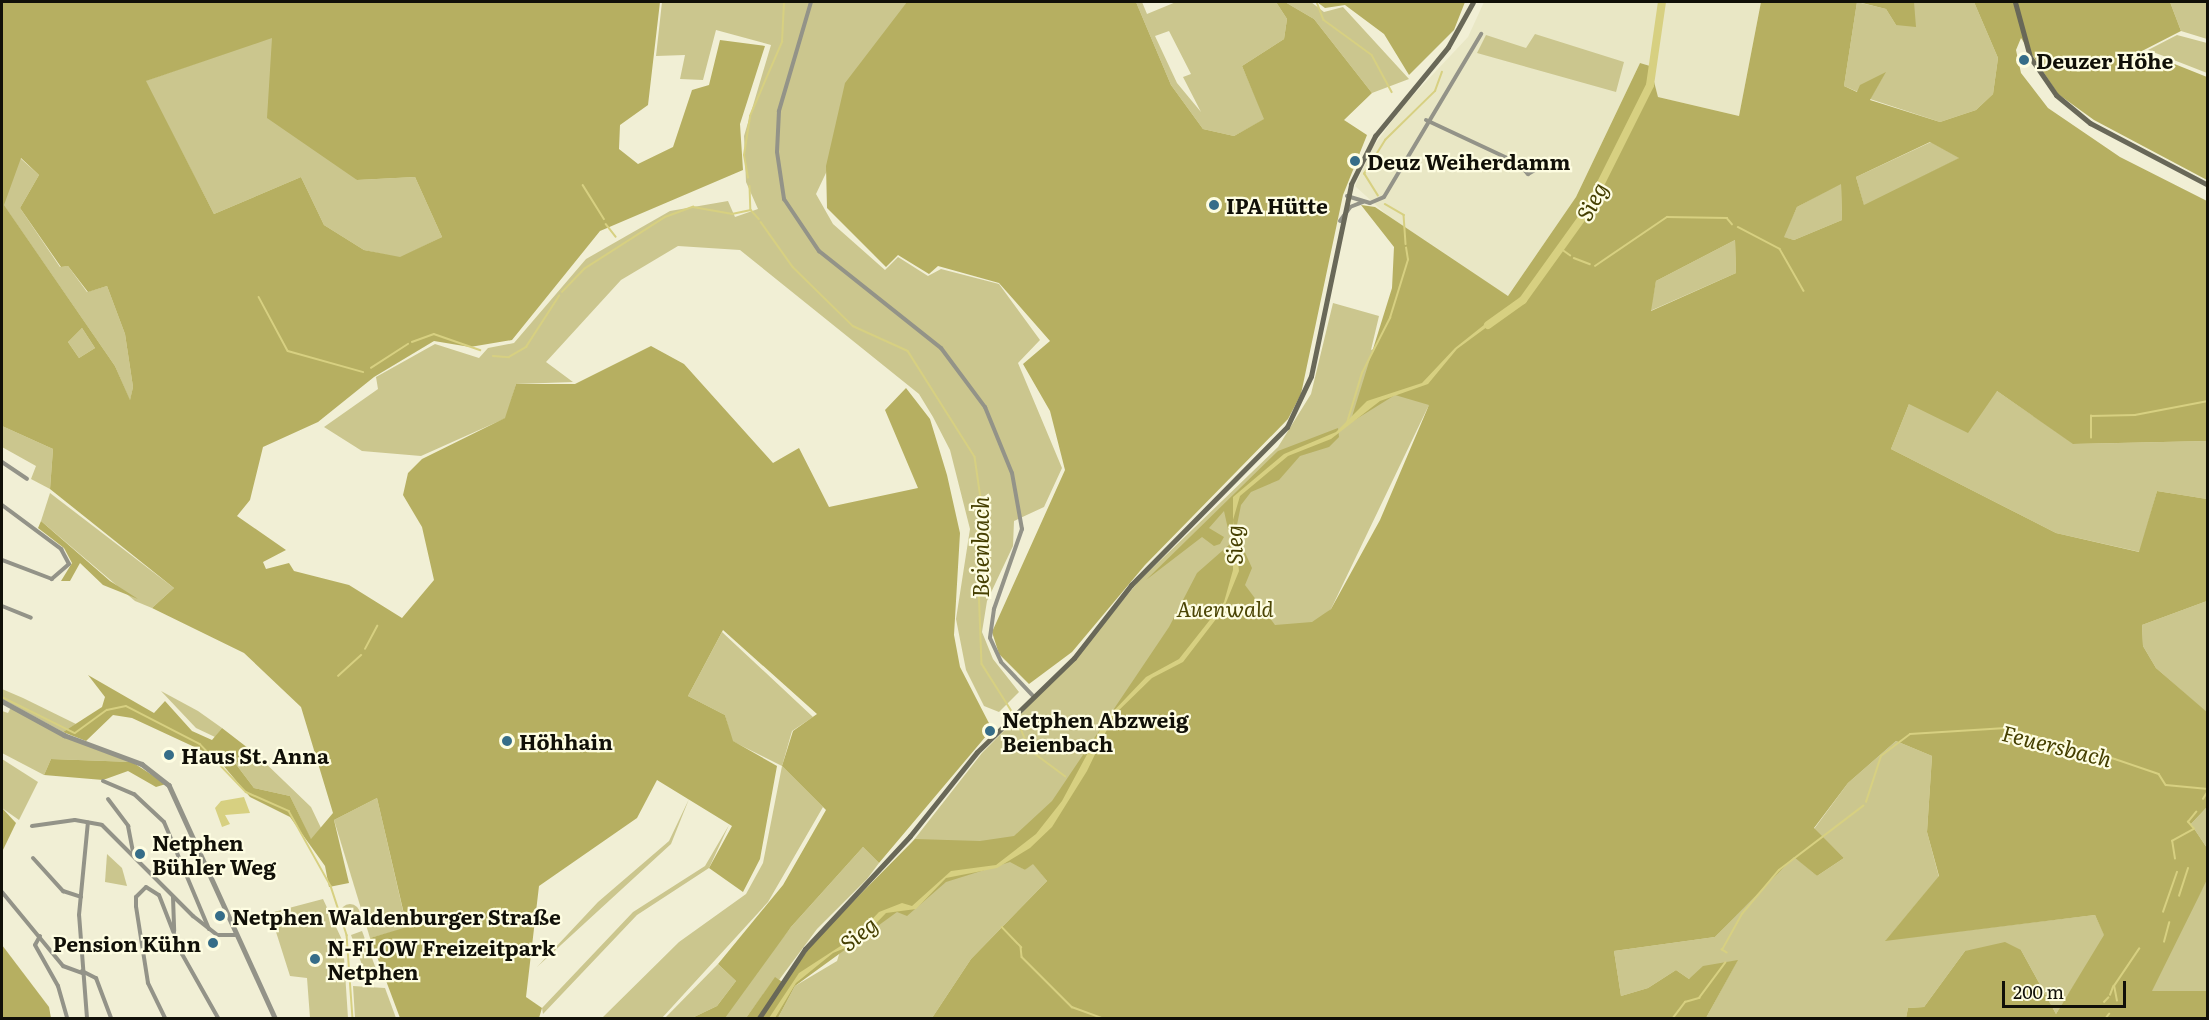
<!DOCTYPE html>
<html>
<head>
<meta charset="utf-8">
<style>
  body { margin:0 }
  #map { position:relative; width:2209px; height:1020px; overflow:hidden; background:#f1efd5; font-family:Literata,serif }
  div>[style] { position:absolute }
  .built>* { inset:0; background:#e9e7c5 }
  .green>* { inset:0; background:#cbc68e }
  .round { border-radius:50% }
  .forest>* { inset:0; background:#b6af61 }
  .water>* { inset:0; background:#d7d081 }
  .stream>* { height:1.5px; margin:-0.75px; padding:0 0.75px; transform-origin:0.75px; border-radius:0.75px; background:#d7d081 }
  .river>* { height:8px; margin:-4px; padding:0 4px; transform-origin:4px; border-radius:4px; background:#d7d081 }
  .minor>* { height:4px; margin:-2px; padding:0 2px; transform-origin:2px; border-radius:2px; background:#939388 }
  .tertiary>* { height:4.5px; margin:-2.25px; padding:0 2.25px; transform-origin:2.25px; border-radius:2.25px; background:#939388 }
  .secondary>* { height:5px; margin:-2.5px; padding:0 2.5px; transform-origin:2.5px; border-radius:2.5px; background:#696858 }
  .dots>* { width:16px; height:16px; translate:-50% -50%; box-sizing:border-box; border:3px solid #fefde2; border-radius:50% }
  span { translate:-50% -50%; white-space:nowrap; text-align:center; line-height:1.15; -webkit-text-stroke:4.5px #fefde2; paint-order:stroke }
  .poi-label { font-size:21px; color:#111008; font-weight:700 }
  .left { translate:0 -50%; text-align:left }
  .right { translate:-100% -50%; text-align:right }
  .park-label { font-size:21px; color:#4b4504; font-style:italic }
  .water-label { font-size:22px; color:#453f00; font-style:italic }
  .frame { position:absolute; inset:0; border:3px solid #111008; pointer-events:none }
  .scale { position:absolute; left:2002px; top:981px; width:124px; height:27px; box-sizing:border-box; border:3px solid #111008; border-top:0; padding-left:8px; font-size:18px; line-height:21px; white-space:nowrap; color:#111008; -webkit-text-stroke:4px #fefde2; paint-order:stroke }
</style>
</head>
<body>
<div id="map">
  <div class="built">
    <div style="clip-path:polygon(1484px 2px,1761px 2px,1739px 116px,1658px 97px,1650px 66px,1640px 63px,1576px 197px,1508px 296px,1398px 225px,1355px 186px,1373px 147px,1403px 106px,1468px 37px)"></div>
  </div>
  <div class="green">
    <div style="clip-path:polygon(662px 2px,907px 2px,816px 194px,833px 224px,885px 270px,898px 257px,928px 276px,941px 269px,999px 284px,1040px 340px,1018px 363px,1062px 468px,1044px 507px,1014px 521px,1013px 546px,987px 601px,982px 632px,993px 659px,1019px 692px,999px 712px,984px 706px,966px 670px,956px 619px,970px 529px,950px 450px,933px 417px,919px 394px,740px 250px,678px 246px,621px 280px,546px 362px,573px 382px,516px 384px,506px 418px,421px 456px,362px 451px,324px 427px,378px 389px,376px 377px,435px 344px,479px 358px,488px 348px,514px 343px,586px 259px,670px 211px,728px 201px,735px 217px,758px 209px,746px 182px,744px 136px,771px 45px,716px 30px,703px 80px,680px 79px,685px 55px,656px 56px)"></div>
    <div style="clip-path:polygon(evenodd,1136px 2px,1142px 2px,1147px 14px,1176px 2px,1276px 2px,1287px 19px,1284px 39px,1242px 66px,1265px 119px,1234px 136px,1203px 129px,1171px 85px,1136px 2px,1169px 31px,1191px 74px,1183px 77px,1201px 112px,1177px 83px,1155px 36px,1169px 31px)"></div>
    <div style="clip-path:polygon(1285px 2px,1311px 2px,1324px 12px,1343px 7px,1409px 79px,1372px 93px,1314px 19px)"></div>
    <div style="clip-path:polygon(1857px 2px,1886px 9px,1896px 25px,1914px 2px,1974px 2px,1998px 58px,1993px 94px,1976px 110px,1940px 122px,1870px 99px,1885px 73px,1858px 92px,1844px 86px)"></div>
    <div style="clip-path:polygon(2170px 2px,2207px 2px,2207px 39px,2181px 31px)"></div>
    <div style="clip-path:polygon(1535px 34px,1624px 62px,1616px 92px,1477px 53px,1486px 35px,1526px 48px)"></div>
    <div style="clip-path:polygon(2177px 35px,2207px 43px,2207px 73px,2148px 50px)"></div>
    <div style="clip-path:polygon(272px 37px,357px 180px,415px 177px,442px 237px,400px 258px,364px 250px,324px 225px,301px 177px,214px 214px,145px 81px)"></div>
    <div style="clip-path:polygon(1931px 142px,1960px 158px,1864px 206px,1856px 177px)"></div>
    <div style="clip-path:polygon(20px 158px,39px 175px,20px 208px,60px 267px,68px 266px,87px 292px,107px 286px,125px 334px,133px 387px,130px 401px,115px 366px,3px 204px)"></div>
    <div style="clip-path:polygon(1841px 183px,1842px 220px,1794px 240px,1783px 237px,1797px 207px)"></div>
    <div style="clip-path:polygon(1735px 240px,1736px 273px,1650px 311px,1656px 281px)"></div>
    <div style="clip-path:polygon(1333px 303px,1379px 316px,1371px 350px,1490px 304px,1427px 409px,1331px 609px,1035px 863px,1016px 864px,1025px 870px,1033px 863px,1047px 881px,971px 959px,932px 1018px,778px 1018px,795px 986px,837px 961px,856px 900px,895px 864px,982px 753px,1074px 660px,1138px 582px,1278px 447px,1311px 394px)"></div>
    <div style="clip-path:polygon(82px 328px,95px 348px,79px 358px,68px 342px)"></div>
    <div style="clip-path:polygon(1997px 391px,2074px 444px,2207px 441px,2207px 499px,2157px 491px,2140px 552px,2056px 533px,1891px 449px,1909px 404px)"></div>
    <div style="clip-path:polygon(2px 426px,53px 449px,50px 489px,31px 479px,36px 466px,2px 447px)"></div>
    <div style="clip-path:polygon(50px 493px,174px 588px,152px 608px,135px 601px,41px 521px)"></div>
    <div style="clip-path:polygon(2207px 601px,2207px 713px,2156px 668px,2143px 646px,2142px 625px)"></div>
    <div style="clip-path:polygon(722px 632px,813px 717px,792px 731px,782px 766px,823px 807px,768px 902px,662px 1018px,602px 1018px,679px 942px,746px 894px,763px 863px,782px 766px,732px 741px,725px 715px,688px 696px)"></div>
    <div style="clip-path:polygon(2px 689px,23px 698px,76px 724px,63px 732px,2px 699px)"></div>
    <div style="clip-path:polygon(161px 691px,198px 711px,222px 728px,215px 737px,196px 728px)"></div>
    <div style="clip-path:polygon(11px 707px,63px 736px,132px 762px,51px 759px,44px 775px,2px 753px,2px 711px,8px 713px)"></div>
    <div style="clip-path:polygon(1896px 741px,1932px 756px,1927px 832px,1939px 877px,1886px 940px,2095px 915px,2105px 936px,2056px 1014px,2021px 950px,1965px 951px,1924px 1007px,1908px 1008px,1906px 1018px,1706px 1018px,1737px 961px,1689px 979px,1676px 970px,1648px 988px,1621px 996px,1614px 951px,1715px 937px,1794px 856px,1817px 876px,1844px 858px,1814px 829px,1848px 783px)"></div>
    <div style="clip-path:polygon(257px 755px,311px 807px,321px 828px,311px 840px,290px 796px,254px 788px,235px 763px)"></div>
    <div style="clip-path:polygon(2px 759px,38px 782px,19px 820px,2px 808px)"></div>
    <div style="clip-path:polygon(377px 798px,407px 928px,370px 938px,334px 820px)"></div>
    <div style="clip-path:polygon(689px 799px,671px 844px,537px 967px,598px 902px,669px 841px)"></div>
    <div style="clip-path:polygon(2207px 807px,2207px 848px,2191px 824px)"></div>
    <div style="clip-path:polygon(729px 825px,709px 868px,637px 915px,543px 1014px,542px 1008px,633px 912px,705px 866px)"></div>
    <div style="clip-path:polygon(863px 847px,879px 863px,867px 879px,817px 929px,779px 980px,775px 978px,746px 1018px,720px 1018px,791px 927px)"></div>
    <div style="clip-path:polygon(107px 854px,122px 868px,127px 886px,105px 882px)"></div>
    <div style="clip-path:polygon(2207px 880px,2207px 991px,2151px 992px,2164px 960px)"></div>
    <div style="clip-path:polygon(323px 899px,343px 942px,348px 1018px,310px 1018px,307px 978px,290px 976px,270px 913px)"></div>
    <div class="round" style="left:340px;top:904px;width:20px;height:20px"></div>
    <div style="clip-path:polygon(362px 931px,379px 977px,368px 981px,351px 935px)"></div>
    <div style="clip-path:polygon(718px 964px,736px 981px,717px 1006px,692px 1018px,665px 1018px)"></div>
    <div style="clip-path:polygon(353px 986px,385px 988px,396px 1018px,355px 1018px)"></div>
  </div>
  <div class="forest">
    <div style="clip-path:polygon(evenodd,2px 2px,660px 2px,648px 105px,620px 125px,619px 149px,638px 164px,673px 147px,692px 90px,709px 85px,720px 40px,765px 46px,740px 124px,743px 170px,600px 231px,512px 340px,470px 347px,434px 341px,374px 377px,318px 422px,263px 447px,250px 500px,237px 516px,286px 550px,263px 562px,266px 569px,289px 563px,294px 571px,349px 585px,402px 618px,434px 580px,422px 527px,403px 495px,408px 473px,422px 459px,505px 418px,516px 384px,575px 384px,651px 346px,684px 364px,773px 463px,799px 448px,829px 507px,918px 488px,885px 410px,906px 388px,930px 419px,947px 475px,960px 533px,954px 635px,960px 667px,992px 729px,879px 863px,863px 847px,791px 927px,725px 1018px,692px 1018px,717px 1006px,736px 981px,718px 964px,783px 885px,826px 810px,782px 766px,793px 731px,817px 714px,723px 630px,688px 696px,725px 715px,733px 741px,777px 766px,760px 859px,743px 892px,709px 868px,732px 826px,657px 780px,637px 818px,539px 886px,526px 997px,542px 1008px,539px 1018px,400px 1018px,370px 938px,407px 927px,377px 798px,334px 820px,349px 883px,329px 887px,325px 866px,290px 817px,250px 797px,216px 757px,132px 718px,113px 715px,86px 741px,63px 732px,102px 707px,105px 697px,88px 675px,154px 713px,165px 701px,192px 731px,212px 740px,222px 728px,257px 755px,235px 763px,254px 788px,290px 796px,311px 839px,333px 813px,301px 707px,244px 653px,152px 608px,174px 588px,50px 489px,53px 449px,2px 426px,2px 2px,272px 38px,267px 118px,357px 180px,415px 177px,442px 237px,400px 257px,364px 250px,324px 225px,301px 177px,214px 214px,146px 81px,272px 38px,2px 2px,21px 158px,39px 175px,20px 208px,61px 267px,68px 266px,88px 292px,107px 286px,125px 334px,133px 387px,130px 400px,115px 366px,4px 205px,21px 158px,2px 2px,82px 328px,95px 348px,79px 358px,68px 342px,82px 328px)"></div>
    <div style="clip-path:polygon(907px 2px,1136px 2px,1171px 85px,1203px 129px,1234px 136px,1264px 119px,1242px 66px,1284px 39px,1287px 19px,1276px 2px,1285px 2px,1314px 19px,1372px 93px,1344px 120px,1367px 135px,1343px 195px,1301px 394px,1288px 419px,1145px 565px,1072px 652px,1029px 684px,999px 654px,992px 632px,1065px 470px,1050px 411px,1023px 364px,1050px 341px,999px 283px,938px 266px,929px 274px,898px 255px,886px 267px,827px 208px,826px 166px,845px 83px)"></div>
    <div style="clip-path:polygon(1317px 2px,1465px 2px,1454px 30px,1409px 75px,1384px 34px,1345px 5px,1325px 8px)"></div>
    <div style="clip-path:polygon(evenodd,1761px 2px,1857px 2px,1844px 86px,1857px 92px,1860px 85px,1886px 72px,1870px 100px,1940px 122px,1976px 110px,1993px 94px,1998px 58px,1974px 2px,2170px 2px,2181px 31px,2142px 51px,2207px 77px,2207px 180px,2094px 120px,2058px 94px,2021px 38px,2016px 50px,2021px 73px,2048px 108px,2120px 157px,2207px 201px,2207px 441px,2073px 444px,1997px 391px,1968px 433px,1909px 404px,1891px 449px,2056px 533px,2139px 552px,2157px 491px,2207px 499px,2207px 601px,2142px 625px,2143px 646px,2156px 668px,2208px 713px,2207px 807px,2191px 824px,2207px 848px,2207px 880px,2152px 991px,2207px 991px,2207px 1018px,1906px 1018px,1908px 1008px,1924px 1007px,1965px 951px,2005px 942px,2021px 950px,2056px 1014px,2104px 935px,2095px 915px,1885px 941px,1939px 876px,1927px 832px,1932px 756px,1896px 741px,1848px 783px,1814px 828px,1844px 858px,1817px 876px,1794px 857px,1715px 937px,1614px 951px,1621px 996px,1648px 988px,1676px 970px,1689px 979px,1703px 966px,1738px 960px,1706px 1018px,932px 1018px,971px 959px,1047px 881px,1033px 864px,1025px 870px,1010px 862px,946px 882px,907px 916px,897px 912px,795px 986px,778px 1018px,746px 1018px,775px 977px,784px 983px,815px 940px,915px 839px,980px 841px,1014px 836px,1052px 801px,1169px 627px,1197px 573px,1238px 537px,1252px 568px,1245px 585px,1275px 625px,1312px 622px,1331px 609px,1380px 520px,1429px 405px,1395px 395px,1350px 423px,1392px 288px,1394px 247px,1361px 205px,1375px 207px,1508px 296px,1576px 197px,1640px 63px,1650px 66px,1658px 97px,1739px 116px,1761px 2px,1930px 142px,1959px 158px,1864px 205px,1856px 177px,1930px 142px,1761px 2px,1841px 184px,1842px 220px,1794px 240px,1784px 237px,1797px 207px,1841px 184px,1761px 2px,1735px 240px,1736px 273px,1651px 311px,1656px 281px,1735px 240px)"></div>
    <div style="clip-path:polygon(1858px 2px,1914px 2px,1916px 27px,1896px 25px,1886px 9px)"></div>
    <div style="clip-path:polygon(1338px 428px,1339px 437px,1329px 447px,1300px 456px,1279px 480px,1251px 492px,1241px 505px,1236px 530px,1228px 529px,1224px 511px,1209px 528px,1224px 537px,1220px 544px,1214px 546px,1202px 537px,1146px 580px,1278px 451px)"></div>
    <div style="clip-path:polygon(41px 521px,110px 581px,138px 599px,103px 585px,80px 563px,70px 581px,61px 581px,72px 563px,64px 548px,38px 528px)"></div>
    <div style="clip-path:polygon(51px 759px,132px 762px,166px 784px,156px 787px,128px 771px,103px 780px,44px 775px)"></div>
    <div style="clip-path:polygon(2px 808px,16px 823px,2px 852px)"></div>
    <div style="clip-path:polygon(2px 945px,49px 1007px,51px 1018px,2px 1018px)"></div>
  </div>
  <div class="water">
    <div style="clip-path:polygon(1489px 321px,1495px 321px,1457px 349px,1428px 384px,1380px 401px,1331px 439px,1288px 456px,1240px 496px,1233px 520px,1239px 571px,1223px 610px,1183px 662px,1152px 678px,1114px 715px,1087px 771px,1052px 827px,1030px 848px,997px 868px,946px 878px,916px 909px,886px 913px,857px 943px,833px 953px,796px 983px,775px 1018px,769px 1018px,799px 973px,856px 936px,879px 912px,902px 903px,912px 906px,951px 871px,996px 865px,1036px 834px,1062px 801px,1106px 719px,1146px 677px,1179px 659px,1224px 602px,1233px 570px,1233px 497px,1284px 454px,1336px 432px,1367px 401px,1422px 383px,1455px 348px)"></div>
    <div style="clip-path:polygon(244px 797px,250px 813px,225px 815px,230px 824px,222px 827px,215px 808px,221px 801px)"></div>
  </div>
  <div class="stream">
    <div style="left:1317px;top:2px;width:19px;rotate:69deg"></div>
    <div style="left:1324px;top:20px;width:59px;rotate:36.1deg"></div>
    <div style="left:1372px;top:55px;width:42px;rotate:61.6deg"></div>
    <div style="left:748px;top:178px;width:23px;rotate:-100deg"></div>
    <div style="left:744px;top:155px;width:39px;rotate:-81deg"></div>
    <div style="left:750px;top:116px;width:81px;rotate:-66.6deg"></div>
    <div style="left:782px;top:42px;width:40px;rotate:-87.1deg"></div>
    <div style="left:583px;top:185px;width:40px;rotate:58deg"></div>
    <div style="left:750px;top:186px;width:24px;rotate:88deg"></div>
    <div style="left:751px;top:210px;width:12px;rotate:48deg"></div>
    <div style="left:1378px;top:196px;width:26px;rotate:-122deg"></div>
    <div style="left:1364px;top:174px;width:40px;rotate:-58deg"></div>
    <div style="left:1385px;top:140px;width:70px;rotate:-44.4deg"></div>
    <div style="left:1435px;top:91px;width:20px;rotate:-70deg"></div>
    <div style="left:1385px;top:204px;width:22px;rotate:30deg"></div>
    <div style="left:1404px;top:215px;width:29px;rotate:86deg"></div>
    <div style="left:761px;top:222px;width:55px;rotate:54.6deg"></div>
    <div style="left:793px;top:267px;width:84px;rotate:44.5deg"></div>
    <div style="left:853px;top:326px;width:60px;rotate:24.4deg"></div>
    <div style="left:908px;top:351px;width:125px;rotate:57.7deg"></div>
    <div style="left:975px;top:457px;width:56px;rotate:81.7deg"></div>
    <div style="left:983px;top:512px;width:23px;rotate:105deg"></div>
    <div style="left:977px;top:534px;width:130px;rotate:87.8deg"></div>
    <div style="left:982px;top:664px;width:58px;rotate:57.7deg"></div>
    <div style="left:606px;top:224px;width:16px;rotate:52deg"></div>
    <div style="left:1738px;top:227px;width:47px;rotate:27.6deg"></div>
    <div style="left:1780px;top:249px;width:48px;rotate:60.3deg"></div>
    <div style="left:1563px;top:250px;width:9px;rotate:36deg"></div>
    <div style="left:1574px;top:258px;width:17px;rotate:21deg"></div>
    <div style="left:1595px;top:266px;width:87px;rotate:-34.2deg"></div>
    <div style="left:1667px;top:217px;width:60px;rotate:1deg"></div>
    <div style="left:1727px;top:218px;width:8px;rotate:50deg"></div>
    <div style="left:562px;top:292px;width:32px;rotate:-46deg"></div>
    <div style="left:584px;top:269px;width:96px;rotate:-32.7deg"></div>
    <div style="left:665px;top:217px;width:30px;rotate:-20deg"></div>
    <div style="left:693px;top:207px;width:40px;rotate:10deg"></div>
    <div style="left:732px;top:214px;width:19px;rotate:-12deg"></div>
    <div style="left:259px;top:297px;width:61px;rotate:61.8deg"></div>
    <div style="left:288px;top:351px;width:78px;rotate:15.6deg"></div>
    <div style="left:412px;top:342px;width:23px;rotate:-20deg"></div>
    <div style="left:434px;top:334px;width:49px;rotate:19.2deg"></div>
    <div style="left:493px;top:356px;width:16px;rotate:4deg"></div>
    <div style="left:509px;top:357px;width:20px;rotate:-30deg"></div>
    <div style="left:526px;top:347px;width:61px;rotate:-57.1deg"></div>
    <div style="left:371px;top:368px;width:44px;rotate:-33deg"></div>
    <div style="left:1347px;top:423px;width:52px;rotate:-73.3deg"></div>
    <div style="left:1362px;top:373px;width:62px;rotate:-63deg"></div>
    <div style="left:1390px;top:318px;width:61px;rotate:-72.8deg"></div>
    <div style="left:1408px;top:260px;width:12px;rotate:-99deg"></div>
    <div style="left:2091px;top:438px;width:22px;rotate:-90deg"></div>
    <div style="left:2091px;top:416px;width:44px;rotate:-1.3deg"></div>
    <div style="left:2135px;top:415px;width:74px;rotate:-10.9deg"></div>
    <div style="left:365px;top:649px;width:26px;rotate:-62deg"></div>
    <div style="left:338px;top:676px;width:31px;rotate:-42deg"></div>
    <div style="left:2px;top:697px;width:81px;rotate:26.3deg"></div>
    <div style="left:75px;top:733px;width:39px;rotate:-36deg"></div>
    <div style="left:107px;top:710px;width:19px;rotate:-12deg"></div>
    <div style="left:126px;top:706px;width:83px;rotate:27.2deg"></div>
    <div style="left:200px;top:744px;width:66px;rotate:46.2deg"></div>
    <div style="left:246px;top:792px;width:47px;rotate:23.8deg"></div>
    <div style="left:289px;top:811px;width:86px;rotate:60.8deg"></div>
    <div style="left:331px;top:886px;width:52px;rotate:71.9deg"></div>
    <div style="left:347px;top:935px;width:83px;rotate:85.9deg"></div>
    <div style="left:1016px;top:717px;width:36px;rotate:67deg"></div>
    <div style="left:1030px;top:750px;width:44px;rotate:36.6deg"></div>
    <div style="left:2203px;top:799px;width:9px;rotate:-58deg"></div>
    <div style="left:1866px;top:802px;width:48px;rotate:-71.9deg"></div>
    <div style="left:1881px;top:756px;width:36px;rotate:-37deg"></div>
    <div style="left:1910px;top:734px;width:96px;rotate:-3.6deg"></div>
    <div style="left:2006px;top:728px;width:113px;rotate:15.9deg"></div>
    <div style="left:2115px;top:759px;width:46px;rotate:18.8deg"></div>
    <div style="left:2159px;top:774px;width:13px;rotate:58deg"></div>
    <div style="left:2166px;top:785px;width:42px;rotate:5.4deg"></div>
    <div style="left:2175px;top:859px;width:18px;rotate:-99deg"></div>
    <div style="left:2172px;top:841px;width:25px;rotate:-29deg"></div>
    <div style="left:2194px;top:829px;width:9px;rotate:-131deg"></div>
    <div style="left:2188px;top:822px;width:13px;rotate:-51deg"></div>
    <div style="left:2179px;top:896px;width:29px;rotate:-72deg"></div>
    <div style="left:2163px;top:912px;width:42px;rotate:-70.7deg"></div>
    <div style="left:1002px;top:927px;width:28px;rotate:46deg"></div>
    <div style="left:1021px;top:947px;width:10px;rotate:84deg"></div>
    <div style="left:1022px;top:957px;width:71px;rotate:45deg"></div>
    <div style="left:1072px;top:1007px;width:32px;rotate:20deg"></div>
    <div style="left:2164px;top:942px;width:20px;rotate:-75deg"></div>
    <div style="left:1727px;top:953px;width:6px;rotate:-149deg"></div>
    <div style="left:1722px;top:950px;width:41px;rotate:-60.9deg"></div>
    <div style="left:1742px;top:914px;width:57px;rotate:-49.9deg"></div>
    <div style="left:1779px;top:870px;width:106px;rotate:-37.3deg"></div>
    <div style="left:2110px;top:995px;width:9px;rotate:-69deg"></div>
    <div style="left:2117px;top:1001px;width:15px;rotate:-101deg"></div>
    <div style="left:2114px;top:986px;width:45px;rotate:-56deg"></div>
    <div style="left:2104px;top:1002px;width:6px;rotate:-45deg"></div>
    <div style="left:1673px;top:1018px;width:20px;rotate:-53deg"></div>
    <div style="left:1685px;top:1002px;width:15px;rotate:-16deg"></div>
    <div style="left:1699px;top:998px;width:44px;rotate:-53.4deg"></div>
    <div style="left:2106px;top:1018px;width:5px;rotate:-53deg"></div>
  </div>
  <div class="river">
    <div style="left:1488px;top:325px;width:43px;rotate:-35.5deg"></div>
    <div style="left:1523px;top:300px;width:110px;rotate:-54.3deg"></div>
    <div style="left:1587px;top:211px;width:141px;rotate:-63.4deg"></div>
    <div style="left:1650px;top:85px;width:84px;rotate:-81.8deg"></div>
  </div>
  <div class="minor">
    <div style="left:811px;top:2px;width:114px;rotate:106.4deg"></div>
    <div style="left:779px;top:111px;width:41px;rotate:92.8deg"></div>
    <div style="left:777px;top:152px;width:48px;rotate:81.5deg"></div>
    <div style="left:784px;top:199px;width:63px;rotate:56.1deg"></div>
    <div style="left:819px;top:251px;width:156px;rotate:38.5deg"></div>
    <div style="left:941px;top:348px;width:74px;rotate:53.3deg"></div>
    <div style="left:985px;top:407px;width:71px;rotate:67.8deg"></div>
    <div style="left:1012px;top:473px;width:57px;rotate:79.9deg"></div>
    <div style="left:1022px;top:529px;width:85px;rotate:109.3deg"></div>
    <div style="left:994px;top:609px;width:29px;rotate:98deg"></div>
    <div style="left:990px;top:638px;width:26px;rotate:65deg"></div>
    <div style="left:1001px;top:662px;width:47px;rotate:46.7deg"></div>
    <div style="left:1426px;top:120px;width:102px;rotate:25.1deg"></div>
    <div style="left:1518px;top:163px;width:15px;rotate:48deg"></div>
    <div style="left:1528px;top:174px;width:8px;rotate:-30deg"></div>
    <div style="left:1535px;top:170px;width:6px;rotate:-108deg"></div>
    <div style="left:1533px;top:164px;width:15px;rotate:-176deg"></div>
    <div style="left:1347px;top:196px;width:24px;rotate:17deg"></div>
    <div style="left:1370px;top:203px;width:15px;rotate:-23deg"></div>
    <div style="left:1384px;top:197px;width:190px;rotate:-59.2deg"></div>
    <div style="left:1340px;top:221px;width:17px;rotate:-54deg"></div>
    <div style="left:1350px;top:207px;width:14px;rotate:-21deg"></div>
    <div style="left:2px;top:462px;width:30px;rotate:34deg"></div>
    <div style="left:2px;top:505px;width:74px;rotate:36.7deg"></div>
    <div style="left:61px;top:549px;width:17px;rotate:62deg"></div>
    <div style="left:69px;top:564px;width:23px;rotate:139deg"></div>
    <div style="left:52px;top:579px;width:53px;rotate:-159.2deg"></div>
    <div style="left:2px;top:606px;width:31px;rotate:22deg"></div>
    <div style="left:103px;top:781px;width:34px;rotate:23deg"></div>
    <div style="left:134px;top:794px;width:41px;rotate:43deg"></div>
    <div style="left:164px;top:822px;width:116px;rotate:67.2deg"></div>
    <div style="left:108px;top:799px;width:34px;rotate:53deg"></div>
    <div style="left:128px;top:826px;width:25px;rotate:79deg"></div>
    <div style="left:32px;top:826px;width:43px;rotate:-7.9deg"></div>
    <div style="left:75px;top:820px;width:27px;rotate:10deg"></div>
    <div style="left:102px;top:825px;width:129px;rotate:45deg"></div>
    <div style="left:193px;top:916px;width:31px;rotate:38deg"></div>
    <div style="left:217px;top:935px;width:18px"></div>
    <div style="left:33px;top:858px;width:45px;rotate:47.7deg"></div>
    <div style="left:63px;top:891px;width:19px;rotate:18deg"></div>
    <div style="left:2px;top:892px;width:96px;rotate:50.5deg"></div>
    <div style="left:63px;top:966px;width:20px;rotate:20deg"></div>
    <div style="left:173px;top:897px;width:34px;rotate:88deg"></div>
    <div style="left:40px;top:936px;width:10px;rotate:119deg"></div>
    <div style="left:35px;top:945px;width:47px;rotate:60.7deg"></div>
    <div style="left:58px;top:986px;width:33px;rotate:74deg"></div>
    <div style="left:82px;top:971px;width:16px;rotate:27deg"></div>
    <div style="left:96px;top:978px;width:43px;rotate:69.4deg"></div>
    <div style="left:87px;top:1018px;width:103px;rotate:-94.4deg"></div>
    <div style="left:79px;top:915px;width:93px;rotate:-84.5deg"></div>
    <div style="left:165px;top:1018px;width:39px;rotate:-116deg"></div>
    <div style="left:148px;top:983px;width:78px;rotate:-98.9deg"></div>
    <div style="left:136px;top:906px;width:9px;rotate:-90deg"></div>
    <div style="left:136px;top:897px;width:14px;rotate:-45deg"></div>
    <div style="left:146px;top:887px;width:15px;rotate:32deg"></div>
    <div style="left:159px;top:895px;width:63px;rotate:68.7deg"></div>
    <div style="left:182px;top:954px;width:73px;rotate:60.6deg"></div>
  </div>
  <div class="tertiary">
    <div style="left:2px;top:701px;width:71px;rotate:28.7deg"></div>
    <div style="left:64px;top:735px;width:83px;rotate:20.4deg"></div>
    <div style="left:142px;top:764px;width:34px;rotate:38deg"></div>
    <div style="left:169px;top:785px;width:256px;rotate:65.5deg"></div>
  </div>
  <div class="secondary">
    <div style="left:2015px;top:2px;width:57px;rotate:74.7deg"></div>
    <div style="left:2030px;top:57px;width:46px;rotate:55.6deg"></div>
    <div style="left:2056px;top:95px;width:44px;rotate:39.5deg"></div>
    <div style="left:2090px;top:123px;width:133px;rotate:27.7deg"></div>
    <div style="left:759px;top:1018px;width:83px;rotate:-56.3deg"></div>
    <div style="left:805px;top:949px;width:154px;rotate:-47.1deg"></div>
    <div style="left:910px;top:836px;width:107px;rotate:-51.4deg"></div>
    <div style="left:977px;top:752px;width:135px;rotate:-44.1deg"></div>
    <div style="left:1074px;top:658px;width:93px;rotate:-52deg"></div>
    <div style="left:1131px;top:585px;width:222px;rotate:-45.4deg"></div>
    <div style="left:1287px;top:427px;width:56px;rotate:-64.8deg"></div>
    <div style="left:1311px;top:376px;width:196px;rotate:-78.2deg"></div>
    <div style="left:1351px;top:184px;width:54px;rotate:-63.4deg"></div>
    <div style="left:1375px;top:136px;width:115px;rotate:-50.6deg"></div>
    <div style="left:1448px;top:47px;width:51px;rotate:-60.9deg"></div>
  </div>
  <div class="dots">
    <div style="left:2024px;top:60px;background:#366d88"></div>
    <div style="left:1355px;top:161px;background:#366d88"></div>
    <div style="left:1214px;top:205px;background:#366d88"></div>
    <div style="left:990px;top:731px;background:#366d88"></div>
    <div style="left:507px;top:741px;background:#366d88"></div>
    <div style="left:169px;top:755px;background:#366d88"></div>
    <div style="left:140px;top:854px;background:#366d88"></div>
    <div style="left:220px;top:916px;background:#366d88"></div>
    <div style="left:213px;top:943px;background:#366d88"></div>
    <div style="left:315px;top:959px;background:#366d88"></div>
  </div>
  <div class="poi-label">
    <span class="left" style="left:2036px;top:60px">Deuzer Höhe</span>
    <span class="left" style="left:1367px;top:161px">Deuz Weiherdamm</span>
    <span class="left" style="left:1226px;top:205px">IPA Hütte</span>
    <span class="left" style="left:1002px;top:731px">Netphen Abzweig<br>Beienbach</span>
    <span class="left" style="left:519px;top:741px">Höhhain</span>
    <span class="left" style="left:181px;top:755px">Haus St. Anna</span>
    <span class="left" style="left:152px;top:854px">Netphen<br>Bühler Weg</span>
    <span class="left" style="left:232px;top:916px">Netphen Waldenburger Straße</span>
    <span class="right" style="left:201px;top:943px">Pension Kühn</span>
    <span class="left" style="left:327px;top:959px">N-FLOW Freizeitpark<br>Netphen</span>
  </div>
  <div class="park-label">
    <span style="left:1225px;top:608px">Auenwald</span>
  </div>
  <div class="water-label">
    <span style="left:1591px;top:201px;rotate:-62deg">Sieg</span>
    <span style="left:1233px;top:545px;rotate:-91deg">Sieg</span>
    <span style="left:980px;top:547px;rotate:-90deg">Beienbach</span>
    <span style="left:2057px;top:745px;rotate:14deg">Feuersbach</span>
    <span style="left:858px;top:933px;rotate:-39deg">Sieg</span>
  </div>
  <div class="frame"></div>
  <div class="scale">200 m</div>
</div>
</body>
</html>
